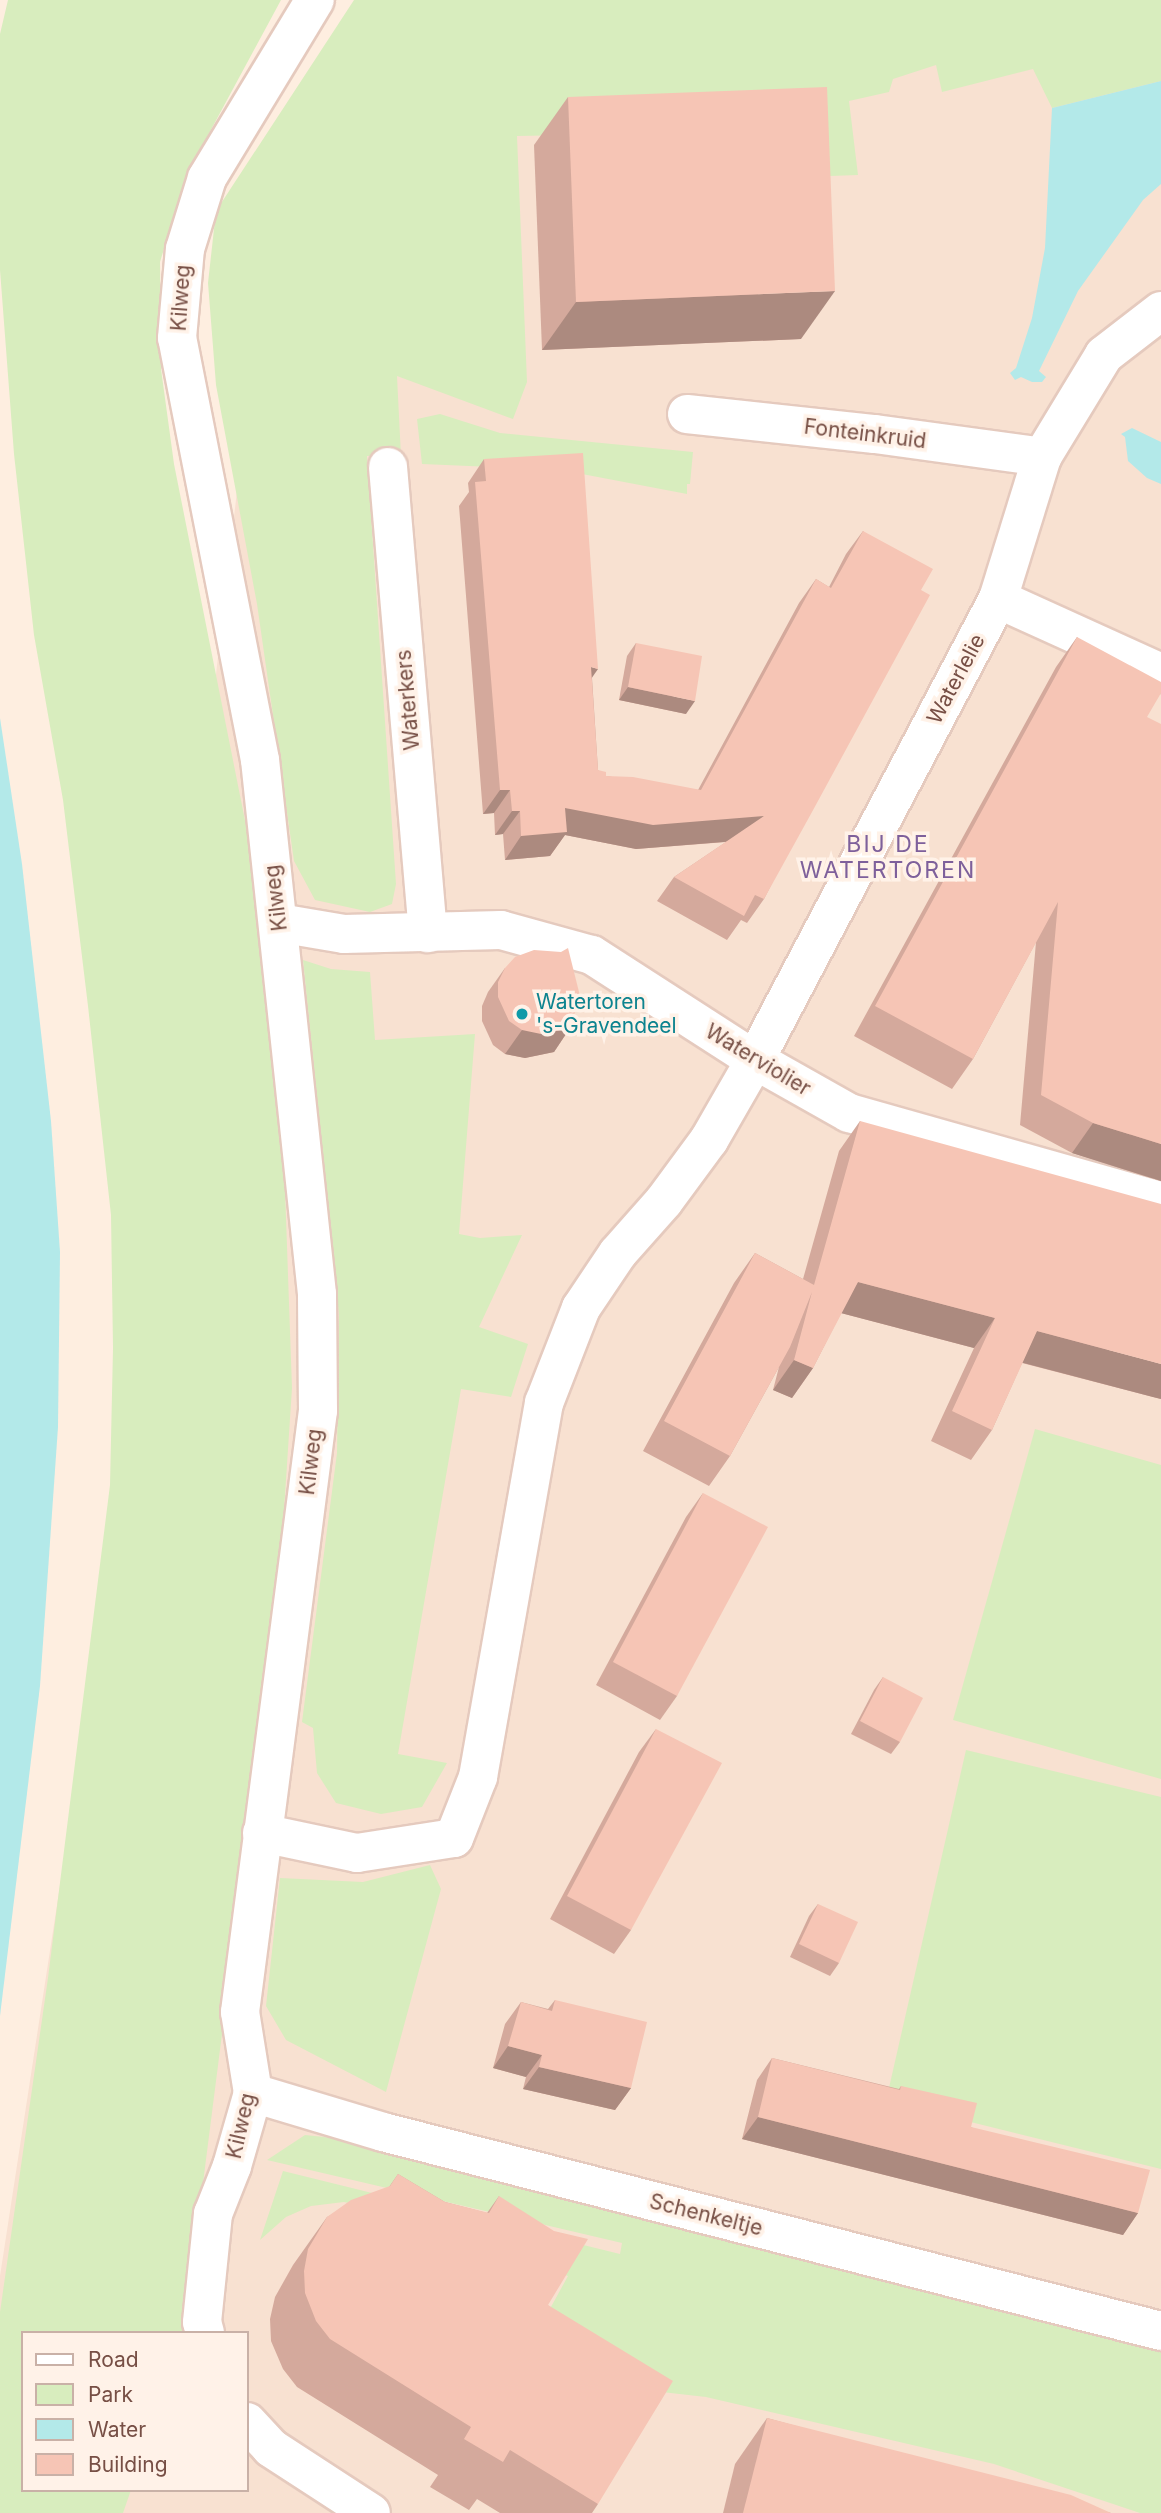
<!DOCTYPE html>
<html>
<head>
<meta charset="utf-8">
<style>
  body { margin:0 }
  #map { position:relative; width:1161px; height:2513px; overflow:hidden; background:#feeee0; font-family:Inter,sans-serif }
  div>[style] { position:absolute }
  .residential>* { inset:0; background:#f8e1d1 }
  .green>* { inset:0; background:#d8edbe }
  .water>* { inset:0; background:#b3e9e9 }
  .roads { filter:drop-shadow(2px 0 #e5cabe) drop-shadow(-2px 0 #e5cabe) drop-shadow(0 2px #e5cabe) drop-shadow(0 -2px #e5cabe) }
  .minor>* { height:38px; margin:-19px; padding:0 19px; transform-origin:19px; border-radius:19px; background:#fff }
  .wall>* { inset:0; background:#d4a99c }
  .shaded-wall>* { inset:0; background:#ac8a7f }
  .building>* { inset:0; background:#f6c5b5 }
  .dots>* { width:19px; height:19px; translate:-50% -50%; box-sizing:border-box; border:4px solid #fff2e8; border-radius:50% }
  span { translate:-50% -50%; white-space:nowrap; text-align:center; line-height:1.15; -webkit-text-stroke:7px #fff2e8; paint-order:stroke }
  .street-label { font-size:21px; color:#774f45 }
  .culture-label { font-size:21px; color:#0d838f }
  .left { translate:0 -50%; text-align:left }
  .neighbourhood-label { font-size:23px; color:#7e609b; letter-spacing:2px }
  .legend { position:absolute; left:21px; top:2331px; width:228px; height:161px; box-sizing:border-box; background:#fff2e8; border:2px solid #c9b1a7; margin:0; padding:9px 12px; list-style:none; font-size:21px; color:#774f45 }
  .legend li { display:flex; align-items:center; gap:14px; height:35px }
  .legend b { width:35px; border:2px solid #c9b1a7 }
</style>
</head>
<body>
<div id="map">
  <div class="residential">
    <div style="clip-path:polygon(evenodd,396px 0,1161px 0,1161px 2513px,0 2513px,0 2276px,128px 1443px,264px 255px,396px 0,23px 2333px,247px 2333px,247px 2490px,23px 2490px,23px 2333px)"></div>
  </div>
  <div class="green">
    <div style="clip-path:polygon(8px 0,281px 0,186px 176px,160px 262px,161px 369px,174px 464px,267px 931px,284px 1161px,292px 1388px,279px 1587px,196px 2238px,195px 2333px,23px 2333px,23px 2490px,131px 2490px,123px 2513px,0 2513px,0 2312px,48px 1978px,110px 1485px,113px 1348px,111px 1215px,88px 1006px,63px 800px,34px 635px,14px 454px,0 270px,0 34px)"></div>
    <div style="clip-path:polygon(354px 0,1161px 0,1161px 81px,1052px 108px,1033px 69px,942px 92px,936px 65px,893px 79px,889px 92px,849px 101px,858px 175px,802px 177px,797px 131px,517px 136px,527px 382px,513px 419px,397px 376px,401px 456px,367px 456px,396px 884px,392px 904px,370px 912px,315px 900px,294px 861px,257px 604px,216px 385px,208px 283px,216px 211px)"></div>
    <div style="clip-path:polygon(440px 414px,500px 433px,693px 452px,690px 484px,687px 484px,687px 494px,561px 470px,422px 464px,417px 419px)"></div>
    <div style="clip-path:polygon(303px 960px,331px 969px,370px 972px,375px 1040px,475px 1034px,459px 1234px,480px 1238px,522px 1235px,479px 1327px,528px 1344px,511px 1397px,461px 1389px,398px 1754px,447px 1763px,422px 1807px,381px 1814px,336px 1803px,317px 1773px,313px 1728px,302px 1722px,337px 1453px,339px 1315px)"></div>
    <div style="clip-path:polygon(1035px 1429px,1161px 1465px,1161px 1779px,953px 1720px)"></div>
    <div style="clip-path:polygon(966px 1750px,1161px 1797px,1161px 2169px,886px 2101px)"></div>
    <div style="clip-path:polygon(430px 1865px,441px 1889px,386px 2092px,286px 2040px,266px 2006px,280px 1878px,363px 1882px)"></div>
    <div style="clip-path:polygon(305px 2135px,343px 2139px,1161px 2347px,1161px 2513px,1140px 2513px,994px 2464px,706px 2397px,626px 2388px,541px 2325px,568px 2276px,376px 2209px,344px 2202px,311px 2206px,286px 2217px,260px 2240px,283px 2171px,620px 2254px,622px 2243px,267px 2160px)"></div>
  </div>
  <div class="water">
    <div style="clip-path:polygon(1161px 81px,1161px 184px,1143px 200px,1078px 291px,1039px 371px,1046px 377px,1042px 382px,1032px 382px,1021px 377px,1015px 380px,1010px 373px,1016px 368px,1032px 318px,1045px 248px,1052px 108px)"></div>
    <div style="clip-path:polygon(1132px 428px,1161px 442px,1161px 484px,1147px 478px,1128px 461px,1125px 437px,1121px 434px)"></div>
    <div style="clip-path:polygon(0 718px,22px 864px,51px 1121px,60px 1252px,58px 1427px,40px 1686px,0 2016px)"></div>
  </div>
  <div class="roads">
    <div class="minor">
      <div style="left:687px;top:414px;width:189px;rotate:6.1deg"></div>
      <div style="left:875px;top:434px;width:169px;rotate:7.8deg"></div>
      <div style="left:388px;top:467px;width:468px;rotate:85.1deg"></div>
      <div style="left:998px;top:599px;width:179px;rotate:24.4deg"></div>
      <div style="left:279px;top:923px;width:66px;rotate:9.6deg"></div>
      <div style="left:344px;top:934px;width:157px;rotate:-1.5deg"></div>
      <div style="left:501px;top:930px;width:94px;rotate:15.4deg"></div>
      <div style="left:592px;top:955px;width:194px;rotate:32.8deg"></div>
      <div style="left:755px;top:1060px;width:108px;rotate:29.4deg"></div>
      <div style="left:849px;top:1113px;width:324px;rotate:15.8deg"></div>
      <div style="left:262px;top:1833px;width:97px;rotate:11.9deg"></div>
      <div style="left:357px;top:1853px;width:98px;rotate:-8.8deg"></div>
      <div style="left:454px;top:1838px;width:66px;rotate:-68.5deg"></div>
      <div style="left:478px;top:1777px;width:380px;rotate:-80deg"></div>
      <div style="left:544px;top:1403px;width:102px;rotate:-68.7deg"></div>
      <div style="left:581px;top:1308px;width:66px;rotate:-56.1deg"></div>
      <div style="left:618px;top:1253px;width:69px;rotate:-48.5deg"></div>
      <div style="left:664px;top:1201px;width:76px;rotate:-53.6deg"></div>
      <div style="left:709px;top:1140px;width:92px;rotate:-60.1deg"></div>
      <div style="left:755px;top:1060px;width:521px;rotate:-62.21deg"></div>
      <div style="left:998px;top:599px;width:149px;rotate:-72.8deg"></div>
      <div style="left:1042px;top:457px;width:119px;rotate:-58.7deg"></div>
      <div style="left:1104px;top:355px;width:72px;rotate:-37.7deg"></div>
      <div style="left:253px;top:2093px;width:136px;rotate:16.7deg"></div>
      <div style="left:383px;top:2132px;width:803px;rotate:14.35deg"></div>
      <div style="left:205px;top:2333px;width:11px;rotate:-105deg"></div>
      <div style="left:202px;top:2322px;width:109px;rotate:-84.2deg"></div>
      <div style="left:213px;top:2214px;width:52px;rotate:-68.4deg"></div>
      <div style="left:232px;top:2166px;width:76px;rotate:-74deg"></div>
      <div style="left:253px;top:2093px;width:82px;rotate:-99.1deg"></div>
      <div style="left:240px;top:2012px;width:606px;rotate:-82.61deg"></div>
      <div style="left:318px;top:1411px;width:117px;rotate:-90.5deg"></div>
      <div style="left:317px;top:1294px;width:537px;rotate:-96.09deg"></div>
      <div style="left:260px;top:760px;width:430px;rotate:-101.1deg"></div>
      <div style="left:177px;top:338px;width:89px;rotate:-84.9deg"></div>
      <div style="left:185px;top:249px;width:74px;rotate:-72.8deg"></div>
      <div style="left:207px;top:178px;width:208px;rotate:-58.8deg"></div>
      <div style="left:247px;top:2422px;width:35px;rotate:47deg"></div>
      <div style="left:271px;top:2448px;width:119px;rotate:33deg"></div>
    </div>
  </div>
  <div class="wall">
    <div style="clip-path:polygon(568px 97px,801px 339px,542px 350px,534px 145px)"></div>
    <div style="clip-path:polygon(484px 459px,592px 678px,598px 770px,606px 776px,698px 790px,799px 603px,816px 579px,829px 587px,846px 554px,863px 531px,921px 590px,764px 899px,747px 923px,741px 920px,727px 940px,657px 901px,674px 877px,726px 842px,636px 849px,565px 835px,550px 856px,505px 860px,503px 834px,495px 835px,494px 813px,483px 814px,459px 506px,469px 492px,468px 483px)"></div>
    <div style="clip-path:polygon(1077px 637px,1147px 717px,1161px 1181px,1072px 1153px,1020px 1125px,1036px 942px,973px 1059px,952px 1089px,854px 1036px,1056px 667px)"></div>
    <div style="clip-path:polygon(636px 643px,686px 714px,619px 700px,627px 656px)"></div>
    <div style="clip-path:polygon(505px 968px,570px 1028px,554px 1052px,525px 1058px,505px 1054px,493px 1045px,482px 1021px,482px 1006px,488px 992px)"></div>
    <div style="clip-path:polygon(860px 1121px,1161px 1399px,1022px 1363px,992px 1430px,971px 1460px,931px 1441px,974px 1348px,841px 1313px,813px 1368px,792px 1398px,773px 1390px,779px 1367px,730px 1456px,709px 1486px,643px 1451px,734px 1283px,755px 1253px,803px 1279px,839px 1151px)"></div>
    <div style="clip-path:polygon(703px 1493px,677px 1696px,660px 1720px,596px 1685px,686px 1517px)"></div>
    <div style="clip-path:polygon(883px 1677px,900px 1742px,891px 1754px,851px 1734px,874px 1690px)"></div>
    <div style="clip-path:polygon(656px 1729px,631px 1930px,614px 1954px,550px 1919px,639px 1752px)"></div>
    <div style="clip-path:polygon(818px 1904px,839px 1963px,830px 1976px,790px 1957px,809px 1916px)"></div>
    <div style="clip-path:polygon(555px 2000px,631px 2088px,615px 2110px,523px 2089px,526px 2077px,493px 2068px,505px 2024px,521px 2002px,548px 2009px)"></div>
    <div style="clip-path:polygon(772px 2058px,899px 2089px,901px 2086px,971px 2127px,1138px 2213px,1123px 2235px,742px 2139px,757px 2080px)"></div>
    <div style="clip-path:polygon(398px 2174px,445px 2202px,487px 2213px,499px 2196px,548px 2305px,598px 2504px,592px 2513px,500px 2513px,477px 2499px,469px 2510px,430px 2487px,438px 2475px,297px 2387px,283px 2369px,271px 2341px,270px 2319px,275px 2297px,293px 2265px,327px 2217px,389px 2187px)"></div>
    <div style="clip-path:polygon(767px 2418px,1111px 2513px,723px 2513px,735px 2464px)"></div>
  </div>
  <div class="shaded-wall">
    <div style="clip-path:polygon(835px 291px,801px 339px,542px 350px,576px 302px)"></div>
    <div style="clip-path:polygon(591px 667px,598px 669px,582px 692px)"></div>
    <div style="clip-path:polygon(628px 687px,695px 701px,686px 714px,619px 700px)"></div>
    <div style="clip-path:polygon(500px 790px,510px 790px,494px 813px,483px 814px)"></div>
    <div style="clip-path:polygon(565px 808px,764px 816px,748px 840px,636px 849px,565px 835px,550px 856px,505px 860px,521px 836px)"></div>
    <div style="clip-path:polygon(512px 811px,520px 811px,503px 834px,495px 835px)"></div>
    <div style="clip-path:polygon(570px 1028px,554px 1052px,525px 1058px,505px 1054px,522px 1030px)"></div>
    <div style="clip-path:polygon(1093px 1123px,1161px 1144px,1161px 1181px,1072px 1153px)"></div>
    <div style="clip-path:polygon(858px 1282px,995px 1318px,974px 1348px,837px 1312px)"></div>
    <div style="clip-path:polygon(1037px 1331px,1161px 1364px,1161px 1399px,1016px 1361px)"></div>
    <div style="clip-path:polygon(794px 1360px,813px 1368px,792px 1398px,773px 1390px)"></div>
    <div style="clip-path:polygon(508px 2046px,542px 2055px,526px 2077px,493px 2068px)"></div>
    <div style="clip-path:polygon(539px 2067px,631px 2088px,615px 2110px,523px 2089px)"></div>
    <div style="clip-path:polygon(758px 2117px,1138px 2213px,1123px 2235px,742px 2139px)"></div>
  </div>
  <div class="building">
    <div style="clip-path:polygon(827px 87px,835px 291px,576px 302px,568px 97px)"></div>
    <div style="clip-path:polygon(583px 453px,598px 669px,591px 667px,598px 770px,606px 772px,606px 776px,633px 777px,701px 790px,816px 579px,831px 588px,863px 531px,933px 569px,921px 590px,930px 595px,812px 812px,764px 899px,755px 895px,744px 916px,674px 877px,764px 816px,653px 825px,565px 808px,567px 832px,521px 836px,520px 811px,512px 811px,510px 790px,500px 790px,475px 482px,486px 481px,484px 459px)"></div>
    <div style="clip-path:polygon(1077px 637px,1161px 682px,1161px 693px,1147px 717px,1161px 724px,1161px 1144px,1093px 1123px,1041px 1095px,1058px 902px,973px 1059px,875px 1006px)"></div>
    <div style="clip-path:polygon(636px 643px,702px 656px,695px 701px,628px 687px)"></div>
    <div style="clip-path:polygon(568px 948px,580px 996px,570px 1028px,541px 1034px,522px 1030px,509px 1021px,498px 997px,498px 982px,505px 968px,515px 957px,534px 950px,561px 952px)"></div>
    <div style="clip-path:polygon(860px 1121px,1161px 1204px,1161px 1364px,1037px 1331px,992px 1430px,952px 1411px,995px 1318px,858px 1282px,813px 1368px,794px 1360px,812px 1292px,790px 1347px,730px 1456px,664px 1421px,755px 1253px,814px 1285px)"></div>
    <div style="clip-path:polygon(703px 1493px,768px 1527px,677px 1696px,613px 1662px)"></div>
    <div style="clip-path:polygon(883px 1677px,923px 1698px,900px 1742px,860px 1721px)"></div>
    <div style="clip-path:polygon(656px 1729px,722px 1763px,631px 1930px,567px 1896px)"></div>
    <div style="clip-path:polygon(818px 1904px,858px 1922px,839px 1963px,799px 1944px)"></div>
    <div style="clip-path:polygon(555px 2000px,647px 2022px,631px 2088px,539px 2067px,542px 2055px,508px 2046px,521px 2002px,552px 2011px)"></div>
    <div style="clip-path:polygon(772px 2058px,900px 2090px,901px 2086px,977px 2103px,971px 2127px,1150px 2170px,1138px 2213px,758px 2117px)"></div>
    <div style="clip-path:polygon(398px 2174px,445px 2202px,489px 2213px,499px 2196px,554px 2231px,588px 2239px,548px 2305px,673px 2381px,598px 2504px,510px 2450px,503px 2462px,464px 2439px,471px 2427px,330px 2339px,316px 2321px,305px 2293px,304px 2271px,308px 2249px,327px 2217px,351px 2200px,390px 2186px)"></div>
    <div style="clip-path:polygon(767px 2418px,1071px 2495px,1111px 2513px,743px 2513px)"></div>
  </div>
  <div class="dots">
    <div style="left:522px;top:1014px;background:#0f9aa8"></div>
  </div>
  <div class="street-label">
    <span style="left:181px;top:298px;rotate:-86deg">Kilweg</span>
    <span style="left:865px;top:434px;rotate:7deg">Fonteinkruid</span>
    <span style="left:956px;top:679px;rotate:-62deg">Waterlelie</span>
    <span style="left:408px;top:700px;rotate:-95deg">Waterkers</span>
    <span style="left:276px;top:898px;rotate:-97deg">Kilweg</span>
    <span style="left:758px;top:1060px;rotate:31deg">Waterviolier</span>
    <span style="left:311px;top:1462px;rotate:-83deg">Kilweg</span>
    <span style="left:241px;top:2126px;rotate:-77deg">Kilweg</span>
    <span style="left:706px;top:2215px;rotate:14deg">Schenkeltje</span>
  </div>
  <div class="culture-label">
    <span class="left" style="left:536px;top:1014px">Watertoren<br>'s-Gravendeel</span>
  </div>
  <div class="neighbourhood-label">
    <span style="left:888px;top:857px">BIJ DE<br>WATERTOREN</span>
  </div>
  <ul class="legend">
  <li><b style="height:9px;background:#fff"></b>Road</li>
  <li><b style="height:19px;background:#d8edbe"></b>Park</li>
  <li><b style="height:19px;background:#b3e9e9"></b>Water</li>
  <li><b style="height:19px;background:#f6c5b5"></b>Building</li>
  </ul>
</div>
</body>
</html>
